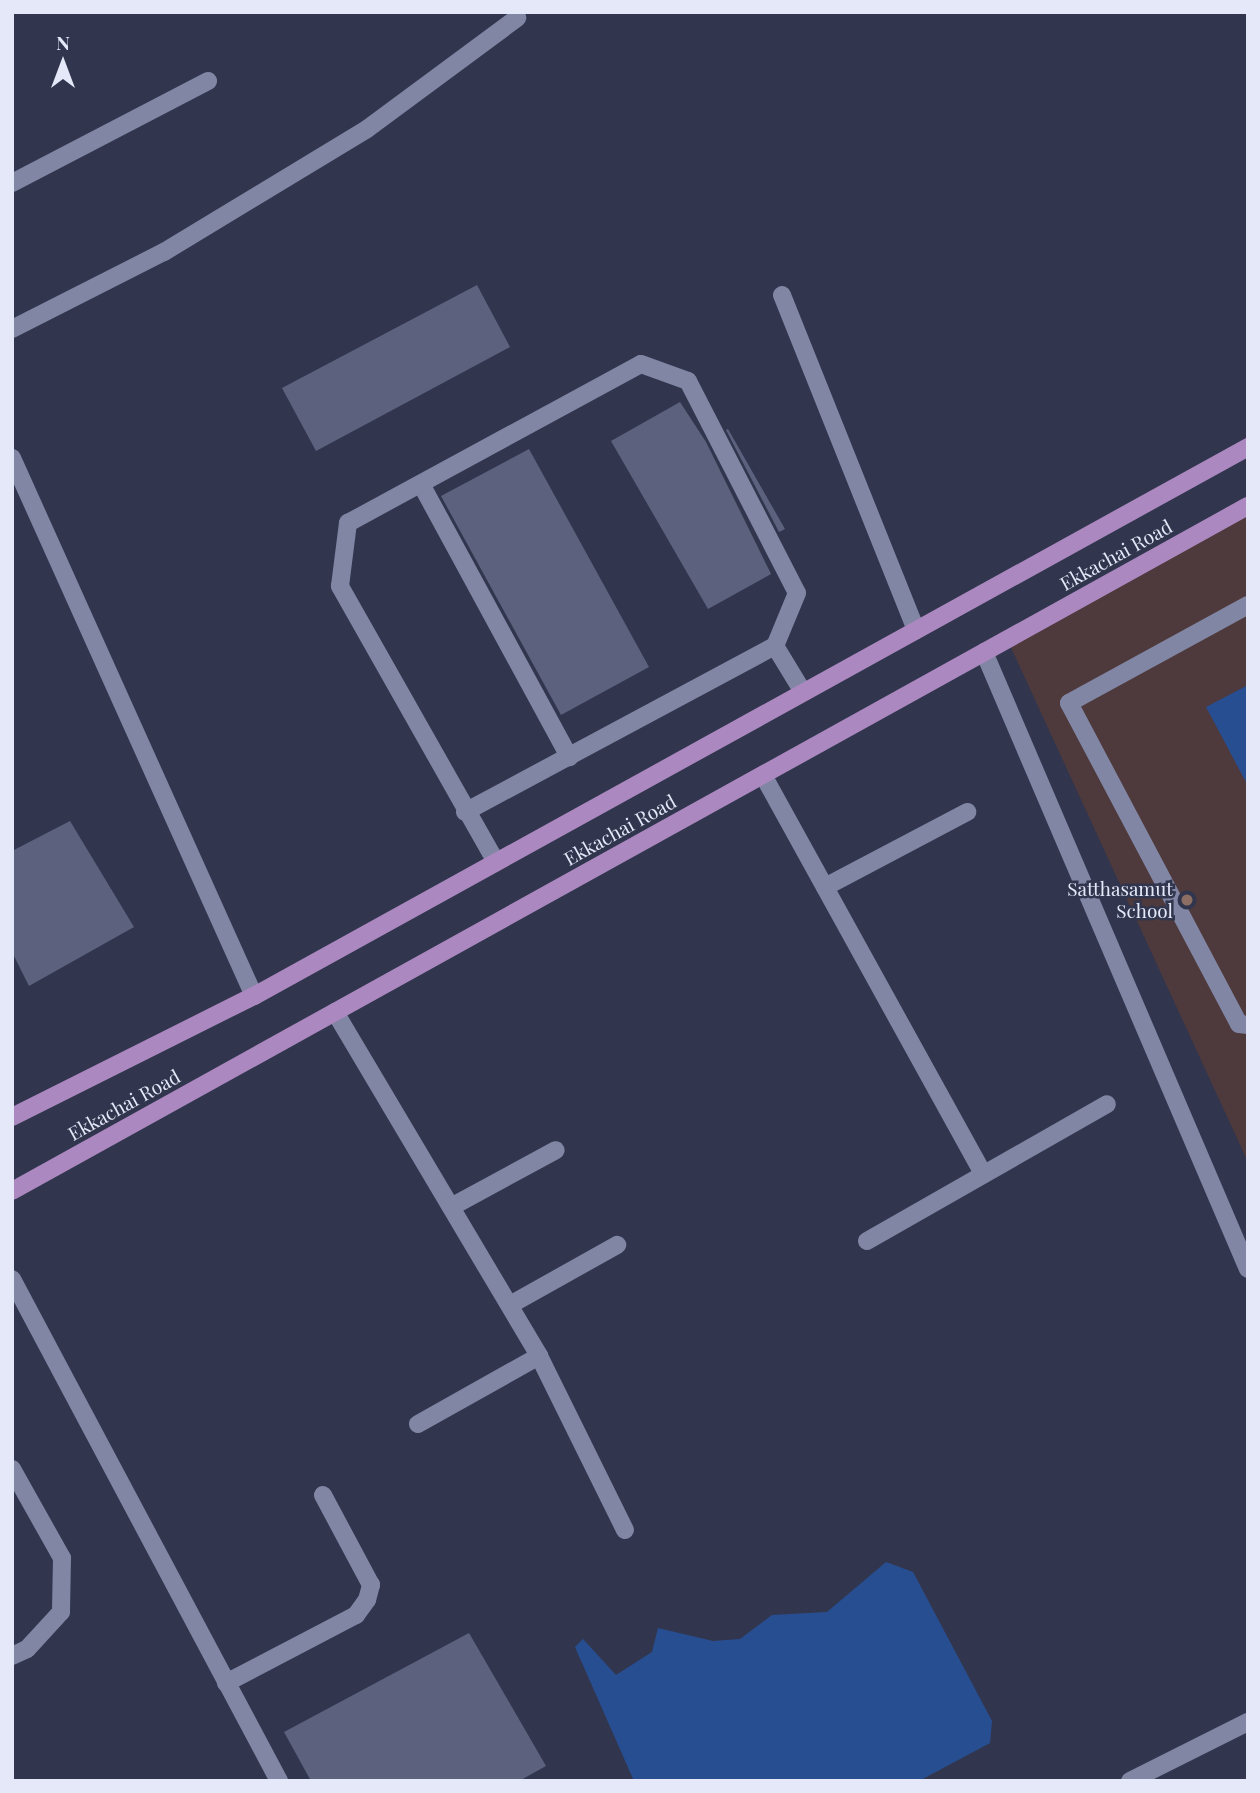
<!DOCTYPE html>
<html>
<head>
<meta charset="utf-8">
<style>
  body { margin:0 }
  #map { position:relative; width:1260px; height:1793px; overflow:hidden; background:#31364e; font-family:"Playfair Display",serif }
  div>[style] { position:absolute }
  .education>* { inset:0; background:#4e393c }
  .water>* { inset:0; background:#284e92 }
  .building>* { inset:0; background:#5c627e }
  .minor>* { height:18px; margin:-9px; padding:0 9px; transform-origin:9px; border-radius:9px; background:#8086a3 }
  .major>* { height:18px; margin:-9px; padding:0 9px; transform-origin:9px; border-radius:9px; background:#ab88bf }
  .dots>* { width:19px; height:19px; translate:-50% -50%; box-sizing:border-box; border:4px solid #31364e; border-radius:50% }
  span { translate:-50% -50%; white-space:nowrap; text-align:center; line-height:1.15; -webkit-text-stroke:5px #31364e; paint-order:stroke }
  .street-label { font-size:19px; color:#e4e8f8 }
  .poi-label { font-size:19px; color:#e4e8f8 }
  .right { translate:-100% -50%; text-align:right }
  .frame { position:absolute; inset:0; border:14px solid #e4e8f8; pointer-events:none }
  .north { position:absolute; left:28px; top:28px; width:70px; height:70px; -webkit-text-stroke:5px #31364e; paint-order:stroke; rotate:0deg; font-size:19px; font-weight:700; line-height:28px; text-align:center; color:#e4e8f8 }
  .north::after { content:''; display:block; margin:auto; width:24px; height:32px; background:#e4e8f8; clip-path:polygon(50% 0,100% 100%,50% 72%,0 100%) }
</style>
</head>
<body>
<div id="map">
  <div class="education">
    <div style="clip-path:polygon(1248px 506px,1248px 1162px,1007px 639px)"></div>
  </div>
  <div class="water">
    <div style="clip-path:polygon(1248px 685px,1248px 786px,1206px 707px)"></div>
    <div style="clip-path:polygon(886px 1562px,913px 1572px,992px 1721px,990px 1743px,919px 1781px,634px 1781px,575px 1647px,583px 1639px,616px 1675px,652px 1652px,658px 1628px,713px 1641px,740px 1639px,772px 1615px,827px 1612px)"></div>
  </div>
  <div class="building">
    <div style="clip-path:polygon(477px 285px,510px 347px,316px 451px,282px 388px)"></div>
    <div style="clip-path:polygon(680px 402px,706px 442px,771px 574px,708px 609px,611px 441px)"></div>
    <div style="clip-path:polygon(728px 429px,785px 529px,779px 532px,726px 430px)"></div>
    <div style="clip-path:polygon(529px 449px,649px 667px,561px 715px,441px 496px)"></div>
    <div style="clip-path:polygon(70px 821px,134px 927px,29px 986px,12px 952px,12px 851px)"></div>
    <div style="clip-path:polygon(469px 1633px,546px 1766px,519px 1781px,311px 1781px,284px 1732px)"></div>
  </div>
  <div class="minor">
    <div style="left:12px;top:183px;width:221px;rotate:-27.5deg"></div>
    <div style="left:782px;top:295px;width:361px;rotate:68.2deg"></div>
    <div style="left:12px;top:329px;width:170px;rotate:-26.9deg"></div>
    <div style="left:164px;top:252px;width:237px;rotate:-31.2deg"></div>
    <div style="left:367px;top:129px;width:187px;rotate:-36.5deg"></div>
    <div style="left:12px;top:458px;width:590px;rotate:65.78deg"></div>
    <div style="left:421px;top:484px;width:311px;rotate:61.5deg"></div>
    <div style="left:1248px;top:605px;width:204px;rotate:151.3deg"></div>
    <div style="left:1069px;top:703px;width:363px;rotate:62.1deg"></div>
    <div style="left:1239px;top:1024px;width:9px;rotate:6deg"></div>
    <div style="left:984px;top:652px;width:671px;rotate:66.84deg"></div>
    <div style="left:763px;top:775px;width:456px;rotate:61.1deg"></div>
    <div style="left:465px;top:812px;width:352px;rotate:-28.2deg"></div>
    <div style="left:496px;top:862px;width:317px;rotate:-119.5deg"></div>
    <div style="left:340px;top:586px;width:64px;rotate:-82.8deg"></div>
    <div style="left:348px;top:523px;width:333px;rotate:-28.5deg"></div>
    <div style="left:641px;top:364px;width:50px;rotate:19.9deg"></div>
    <div style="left:688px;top:381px;width:238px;rotate:62.8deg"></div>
    <div style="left:797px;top:593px;width:57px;rotate:112.5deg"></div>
    <div style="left:775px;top:646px;width:54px;rotate:58.7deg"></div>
    <div style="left:825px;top:887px;width:161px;rotate:-27.8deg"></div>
    <div style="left:335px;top:1012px;width:400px;rotate:59.3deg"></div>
    <div style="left:539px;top:1356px;width:194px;rotate:63.7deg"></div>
    <div style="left:451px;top:1207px;width:119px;rotate:-28.5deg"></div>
    <div style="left:867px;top:1241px;width:276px;rotate:-29.7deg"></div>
    <div style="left:12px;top:1279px;width:569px;rotate:61.99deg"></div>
    <div style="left:510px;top:1305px;width:123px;rotate:-29.3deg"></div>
    <div style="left:418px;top:1424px;width:139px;rotate:-29.3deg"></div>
    <div style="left:12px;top:1469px;width:102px;rotate:60.7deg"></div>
    <div style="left:62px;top:1558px;width:54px;rotate:91.1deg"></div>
    <div style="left:61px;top:1612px;width:50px;rotate:132.6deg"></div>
    <div style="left:27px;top:1649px;width:17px;rotate:155deg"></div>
    <div style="left:226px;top:1683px;width:147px;rotate:-27.6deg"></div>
    <div style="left:356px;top:1615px;width:19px;rotate:-54deg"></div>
    <div style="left:367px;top:1600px;width:16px;rotate:-75deg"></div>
    <div style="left:371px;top:1585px;width:102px;rotate:-118.1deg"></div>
    <div style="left:1130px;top:1781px;width:132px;rotate:-26.6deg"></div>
  </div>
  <div class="major">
    <div style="left:12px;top:1117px;width:271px;rotate:-26.6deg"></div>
    <div style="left:254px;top:996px;width:1136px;rotate:-28.91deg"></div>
    <div style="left:12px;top:1191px;width:1413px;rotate:-29deg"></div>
  </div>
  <div class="dots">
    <div style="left:1187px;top:900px;background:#8d6e63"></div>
  </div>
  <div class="street-label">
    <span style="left:1116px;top:555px;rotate:-29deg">Ekkachai Road</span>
    <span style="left:620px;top:830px;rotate:-29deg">Ekkachai Road</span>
    <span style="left:124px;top:1105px;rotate:-29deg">Ekkachai Road</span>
  </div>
  <div class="poi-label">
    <span class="right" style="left:1173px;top:900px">Satthasamut<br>School</span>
  </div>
  <div class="frame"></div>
  <div class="north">N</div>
</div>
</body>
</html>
